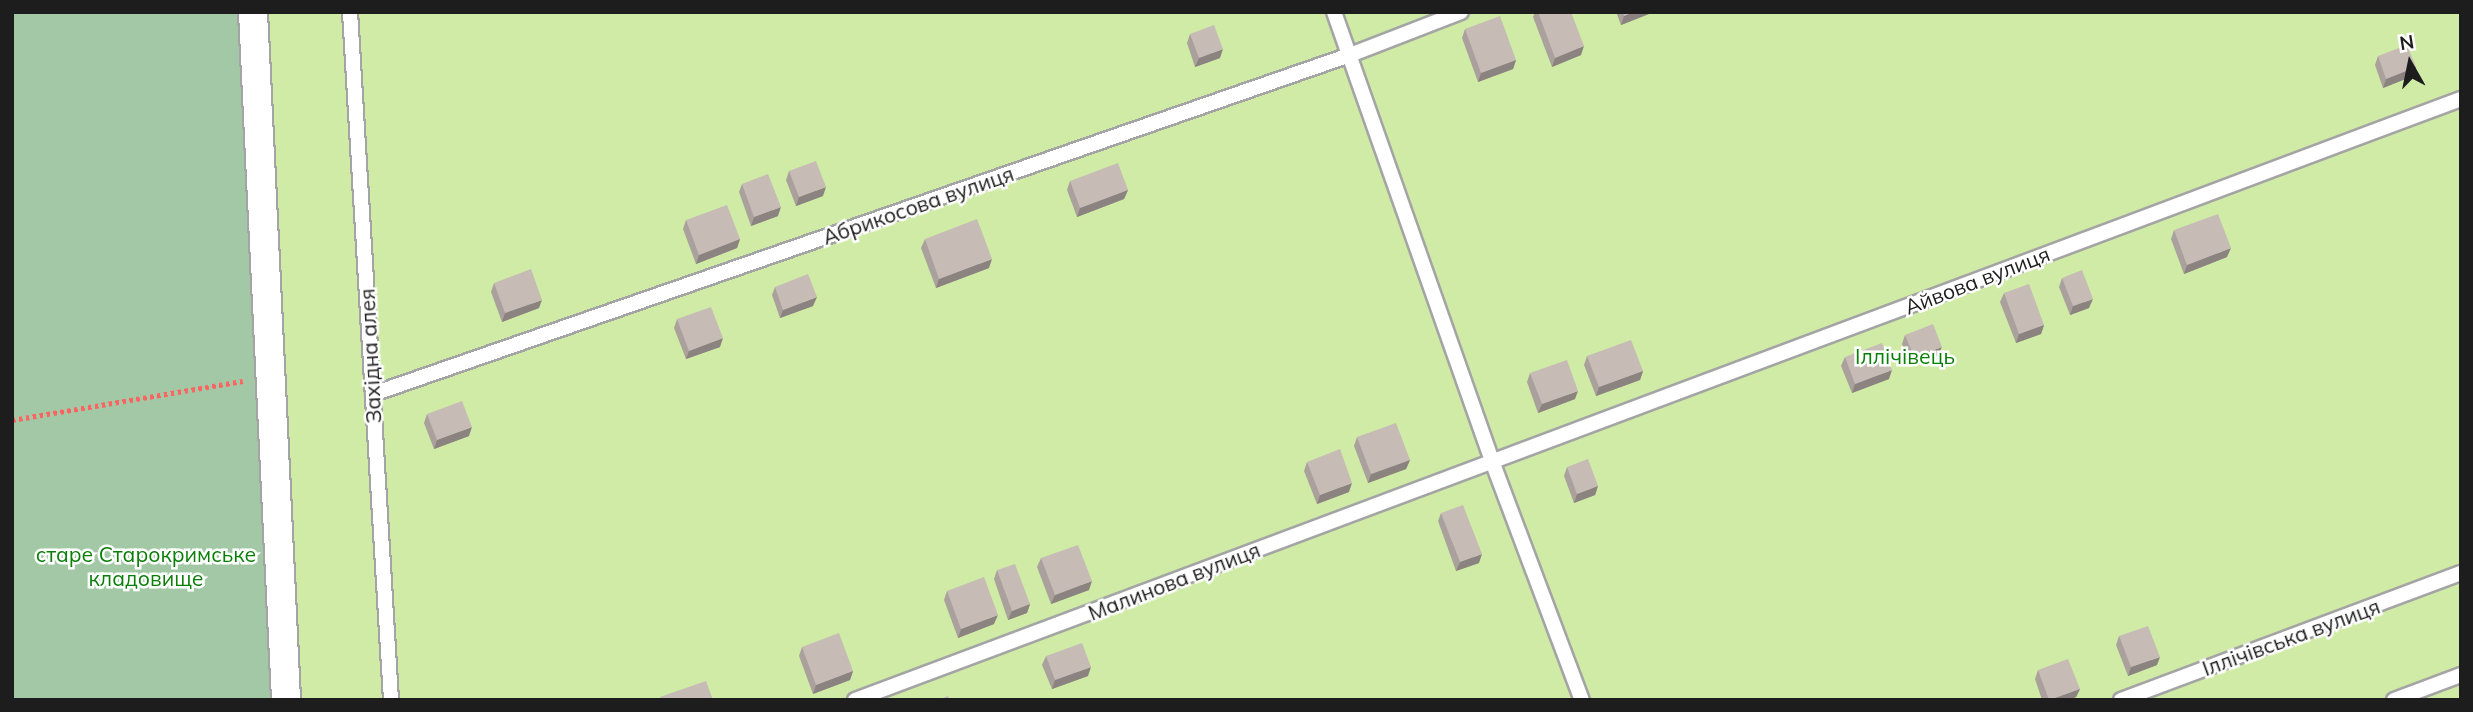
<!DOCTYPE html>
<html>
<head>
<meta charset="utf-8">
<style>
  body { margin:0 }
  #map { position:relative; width:2473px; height:712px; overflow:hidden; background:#efe9e2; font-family:Mulish,sans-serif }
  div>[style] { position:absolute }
  .grass>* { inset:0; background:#cfeba6 }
  .cemetery>* { inset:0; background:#a3c8a5 }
  .path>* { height:4.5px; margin-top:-2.25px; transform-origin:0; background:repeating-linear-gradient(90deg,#ff6463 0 3.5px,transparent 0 7px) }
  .roads { filter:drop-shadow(2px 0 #a4a4a4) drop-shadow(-2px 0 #a4a4a4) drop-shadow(0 2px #a4a4a4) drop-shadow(0 -2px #a4a4a4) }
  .service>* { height:14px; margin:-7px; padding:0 7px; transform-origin:7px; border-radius:7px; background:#fff }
  .minor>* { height:28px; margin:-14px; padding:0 14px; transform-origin:14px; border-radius:14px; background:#fff }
  .wall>* { inset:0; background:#aaa19c }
  .shaded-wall>* { inset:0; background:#8b837f }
  .building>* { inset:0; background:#c6bbb5 }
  span { translate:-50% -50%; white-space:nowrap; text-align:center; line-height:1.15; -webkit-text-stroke:5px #fff; paint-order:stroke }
  .street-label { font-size:21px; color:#1d1d1d }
  .park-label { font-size:21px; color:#097f07 }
  .frame { position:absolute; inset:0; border:14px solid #1d1d1d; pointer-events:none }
  .north { position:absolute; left:2375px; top:28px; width:70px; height:70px; -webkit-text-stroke:5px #fff; paint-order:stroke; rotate:351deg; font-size:19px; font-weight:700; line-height:28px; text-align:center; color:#1d1d1d }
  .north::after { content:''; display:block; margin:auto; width:24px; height:32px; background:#1d1d1d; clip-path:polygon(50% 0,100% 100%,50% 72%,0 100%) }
</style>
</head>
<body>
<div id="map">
  <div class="grass">
    <div style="clip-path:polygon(253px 12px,2461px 12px,2461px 700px,286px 700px)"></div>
  </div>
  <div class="cemetery">
    <div style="clip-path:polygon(12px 12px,253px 12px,286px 700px,12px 700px)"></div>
  </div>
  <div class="path">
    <div style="left:12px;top:420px;width:234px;rotate:-9.6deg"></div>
  </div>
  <div class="roads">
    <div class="service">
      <div style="left:350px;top:12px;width:689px;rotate:86.59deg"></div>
      <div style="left:1334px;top:12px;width:476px;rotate:70.6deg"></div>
      <div style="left:1492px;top:461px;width:255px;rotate:69.4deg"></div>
      <div style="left:373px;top:394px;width:1034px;rotate:-19.14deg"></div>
      <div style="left:1350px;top:55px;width:119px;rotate:-21.2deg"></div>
      <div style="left:855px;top:700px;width:1715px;rotate:-20.52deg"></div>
      <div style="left:2121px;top:700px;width:363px;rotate:-20.5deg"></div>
      <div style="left:2394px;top:700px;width:72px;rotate:-20.5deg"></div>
    </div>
    <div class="minor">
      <div style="left:253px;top:12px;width:689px;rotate:87.25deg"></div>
    </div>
  </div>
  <div class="wall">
    <div style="clip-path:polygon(1535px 12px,1571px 12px,1581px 55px,1552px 67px,1533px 17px)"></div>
    <div style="clip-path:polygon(1616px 12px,1654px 12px,1621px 25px)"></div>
    <div style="clip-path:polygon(1465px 29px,1516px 60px,1513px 69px,1478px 82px,1462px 38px)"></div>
    <div style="clip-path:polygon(1190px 34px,1220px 58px,1195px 67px,1187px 43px)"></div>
    <div style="clip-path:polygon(2378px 56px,2416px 67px,2413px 76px,2383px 88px,2375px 65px)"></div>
    <div style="clip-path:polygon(789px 171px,823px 196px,796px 206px,786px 180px)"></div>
    <div style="clip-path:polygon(1070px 181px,1128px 190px,1124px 199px,1077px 217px,1067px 190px)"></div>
    <div style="clip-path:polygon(742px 184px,778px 216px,751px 226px,739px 192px)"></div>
    <div style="clip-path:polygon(686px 220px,740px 239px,737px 248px,696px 264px,683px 229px)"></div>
    <div style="clip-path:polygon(2174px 230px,2227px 257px,2184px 274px,2171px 239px)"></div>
    <div style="clip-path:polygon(925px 239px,989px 268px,936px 288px,921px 248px)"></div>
    <div style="clip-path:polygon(2062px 278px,2089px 308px,2070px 315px,2059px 287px)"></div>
    <div style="clip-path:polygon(494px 283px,539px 308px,502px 322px,491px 292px)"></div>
    <div style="clip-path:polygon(775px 287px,813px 306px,780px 318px,772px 295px)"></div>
    <div style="clip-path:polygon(2004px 293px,2044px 325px,2041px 334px,2016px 343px,2000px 302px)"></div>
    <div style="clip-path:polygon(677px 319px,720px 347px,686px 359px,674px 328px)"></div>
    <div style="clip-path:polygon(1905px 335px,1938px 355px,1911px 366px,1902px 344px)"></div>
    <div style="clip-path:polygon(1587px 356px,1643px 371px,1640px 380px,1596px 396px,1584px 365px)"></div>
    <div style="clip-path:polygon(1845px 357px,1889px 379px,1852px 393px,1841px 366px)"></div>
    <div style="clip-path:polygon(1530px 373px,1575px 399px,1538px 413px,1527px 382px)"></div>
    <div style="clip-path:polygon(427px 414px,469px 436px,434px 449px,424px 423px)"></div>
    <div style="clip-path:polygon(1357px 437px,1410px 460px,1406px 469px,1368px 483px,1354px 446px)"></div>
    <div style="clip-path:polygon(1307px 462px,1349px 492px,1317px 504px,1304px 471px)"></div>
    <div style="clip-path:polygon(1567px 467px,1598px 486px,1595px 495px,1574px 503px,1564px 476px)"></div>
    <div style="clip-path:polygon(1441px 513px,1479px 563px,1456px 571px,1438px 521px)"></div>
    <div style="clip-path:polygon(1041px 558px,1089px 590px,1051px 604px,1037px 567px)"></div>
    <div style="clip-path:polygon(997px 570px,1030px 604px,1027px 613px,1008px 620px,994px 579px)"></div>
    <div style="clip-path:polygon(947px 591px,994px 624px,958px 638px,944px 600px)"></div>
    <div style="clip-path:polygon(2119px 636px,2157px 665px,2128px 676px,2116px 645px)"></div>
    <div style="clip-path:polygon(802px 647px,853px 671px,850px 680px,813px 694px,799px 656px)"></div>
    <div style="clip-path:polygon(1046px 656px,1088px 676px,1052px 689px,1042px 665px)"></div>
    <div style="clip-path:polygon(2038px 670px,2080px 689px,2076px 697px,2070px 700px,2042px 700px,2035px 679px)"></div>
  </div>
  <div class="shaded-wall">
    <div style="clip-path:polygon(1634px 12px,1654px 12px,1621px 25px,1624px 16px)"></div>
    <div style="clip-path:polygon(1584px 46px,1581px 55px,1552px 67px,1555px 58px)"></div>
    <div style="clip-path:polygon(1223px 49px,1220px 58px,1195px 67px,1199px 58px)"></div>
    <div style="clip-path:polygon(1516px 60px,1513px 69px,1478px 82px,1481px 73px)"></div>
    <div style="clip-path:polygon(2416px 67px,2413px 76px,2383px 88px,2386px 79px)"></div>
    <div style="clip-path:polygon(826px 187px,823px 196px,796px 206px,799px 197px)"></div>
    <div style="clip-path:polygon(1128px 190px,1124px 199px,1077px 217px,1080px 208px)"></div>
    <div style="clip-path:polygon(781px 207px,778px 216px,751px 226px,754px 217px)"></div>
    <div style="clip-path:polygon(740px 239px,737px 248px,696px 264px,699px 255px)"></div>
    <div style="clip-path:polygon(2231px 248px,2227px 257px,2184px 274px,2187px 265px)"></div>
    <div style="clip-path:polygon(992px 259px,989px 268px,936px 288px,939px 279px)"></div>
    <div style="clip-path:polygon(817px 297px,813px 306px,780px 318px,783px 310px)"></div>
    <div style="clip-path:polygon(2093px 299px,2089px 308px,2070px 315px,2073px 306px)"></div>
    <div style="clip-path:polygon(542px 300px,539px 308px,502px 322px,505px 313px)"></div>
    <div style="clip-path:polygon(2044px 325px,2041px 334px,2016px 343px,2019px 334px)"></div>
    <div style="clip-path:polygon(723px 338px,720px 347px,686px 359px,689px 351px)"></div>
    <div style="clip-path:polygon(1942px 347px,1938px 355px,1911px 366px,1914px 357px)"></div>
    <div style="clip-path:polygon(1892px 370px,1889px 379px,1852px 393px,1855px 384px)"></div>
    <div style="clip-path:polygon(1643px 371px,1640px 380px,1596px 396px,1599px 387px)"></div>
    <div style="clip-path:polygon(1578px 391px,1575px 399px,1538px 413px,1542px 404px)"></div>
    <div style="clip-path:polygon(472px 427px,469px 436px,434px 449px,437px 440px)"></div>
    <div style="clip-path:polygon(1410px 460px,1406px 469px,1368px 483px,1371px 474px)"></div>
    <div style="clip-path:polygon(1352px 483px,1349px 492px,1317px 504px,1320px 495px)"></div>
    <div style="clip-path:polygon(1598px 486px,1595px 495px,1574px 503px,1577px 494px)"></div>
    <div style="clip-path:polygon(1482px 554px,1479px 563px,1456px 571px,1460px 562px)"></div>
    <div style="clip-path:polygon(1092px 581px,1089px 590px,1051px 604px,1055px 595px)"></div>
    <div style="clip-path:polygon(1030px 604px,1027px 613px,1008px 620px,1012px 611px)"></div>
    <div style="clip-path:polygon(998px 615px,994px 624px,958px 638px,961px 629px)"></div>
    <div style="clip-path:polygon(2160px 657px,2157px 665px,2128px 676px,2131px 667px)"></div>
    <div style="clip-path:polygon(1091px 667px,1088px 676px,1052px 689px,1055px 680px)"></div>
    <div style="clip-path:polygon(853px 671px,850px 680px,813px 694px,816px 685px)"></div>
    <div style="clip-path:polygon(2080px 689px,2076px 697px,2070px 700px,2050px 700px)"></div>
  </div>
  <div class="building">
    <div style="clip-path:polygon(1538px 12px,1571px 12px,1584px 46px,1555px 58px)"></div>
    <div style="clip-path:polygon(1623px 12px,1634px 12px,1624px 16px)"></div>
    <div style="clip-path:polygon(1500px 16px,1516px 60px,1481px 73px,1465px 29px)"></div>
    <div style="clip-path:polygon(1214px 25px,1223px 49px,1199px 58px,1190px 34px)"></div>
    <div style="clip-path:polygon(2407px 45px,2416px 67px,2386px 79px,2378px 56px)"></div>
    <div style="clip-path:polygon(816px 161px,826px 187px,799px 197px,789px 171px)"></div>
    <div style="clip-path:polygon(1118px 163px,1128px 190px,1080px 208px,1070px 181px)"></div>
    <div style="clip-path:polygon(768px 174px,781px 207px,754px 217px,742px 184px)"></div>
    <div style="clip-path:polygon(727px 205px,740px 239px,699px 255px,686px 220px)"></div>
    <div style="clip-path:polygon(2218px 214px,2231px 248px,2187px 265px,2174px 230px)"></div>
    <div style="clip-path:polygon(977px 219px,992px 259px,939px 279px,925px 239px)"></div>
    <div style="clip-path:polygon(531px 269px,542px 300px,505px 313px,494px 283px)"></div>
    <div style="clip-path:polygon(2082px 270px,2093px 299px,2073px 306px,2062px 278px)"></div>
    <div style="clip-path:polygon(808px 274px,817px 297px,783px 310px,775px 287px)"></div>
    <div style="clip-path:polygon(2029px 284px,2044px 325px,2019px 334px,2004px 293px)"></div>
    <div style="clip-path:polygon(711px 307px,723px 338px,689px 351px,677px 319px)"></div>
    <div style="clip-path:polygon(1933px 324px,1942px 347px,1914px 357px,1905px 335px)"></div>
    <div style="clip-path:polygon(1631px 340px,1643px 371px,1599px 387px,1587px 356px)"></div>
    <div style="clip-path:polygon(1882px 343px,1892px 370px,1855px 384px,1845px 357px)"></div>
    <div style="clip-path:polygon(1567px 360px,1578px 391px,1542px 404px,1530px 373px)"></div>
    <div style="clip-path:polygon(462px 401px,472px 427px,437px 440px,427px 414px)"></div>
    <div style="clip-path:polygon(1396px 423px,1410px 460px,1371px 474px,1357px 437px)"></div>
    <div style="clip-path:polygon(1340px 449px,1352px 483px,1320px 495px,1307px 462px)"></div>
    <div style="clip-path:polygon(1588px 459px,1598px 486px,1577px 494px,1567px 467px)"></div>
    <div style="clip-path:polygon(1463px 505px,1482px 554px,1460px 562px,1441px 513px)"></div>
    <div style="clip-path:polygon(1078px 545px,1092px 581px,1055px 595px,1041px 558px)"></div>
    <div style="clip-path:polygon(1015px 564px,1030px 604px,1012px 611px,997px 570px)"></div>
    <div style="clip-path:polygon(984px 577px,998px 615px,961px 629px,947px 591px)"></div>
    <div style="clip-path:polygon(2148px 626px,2160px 657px,2131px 667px,2119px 636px)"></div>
    <div style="clip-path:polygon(839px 633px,853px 671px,816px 685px,802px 647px)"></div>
    <div style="clip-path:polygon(1082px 643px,1091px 667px,1055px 680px,1046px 656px)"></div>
    <div style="clip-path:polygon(2068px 659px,2080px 689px,2049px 700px,2038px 670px)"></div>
    <div style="clip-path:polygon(706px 681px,713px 700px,661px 700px,660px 697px)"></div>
    <div style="clip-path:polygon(948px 696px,950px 700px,938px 700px)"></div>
  </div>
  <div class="street-label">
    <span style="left:918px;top:205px;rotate:-19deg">Абрикосова вулиця</span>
    <span style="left:1977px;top:280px;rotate:-21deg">Айвова вулиця</span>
    <span style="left:370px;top:356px;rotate:-93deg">Західна алея</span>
    <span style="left:1174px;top:581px;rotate:-21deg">Малинова вулиця</span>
    <span style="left:2291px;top:637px;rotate:-20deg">Іллічівська вулиця</span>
  </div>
  <div class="park-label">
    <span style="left:1905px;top:356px">Іллічівець</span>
    <span style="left:146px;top:566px">старе Старокримське<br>кладовище</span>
  </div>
  <div class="frame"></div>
  <div class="north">N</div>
</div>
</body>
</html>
